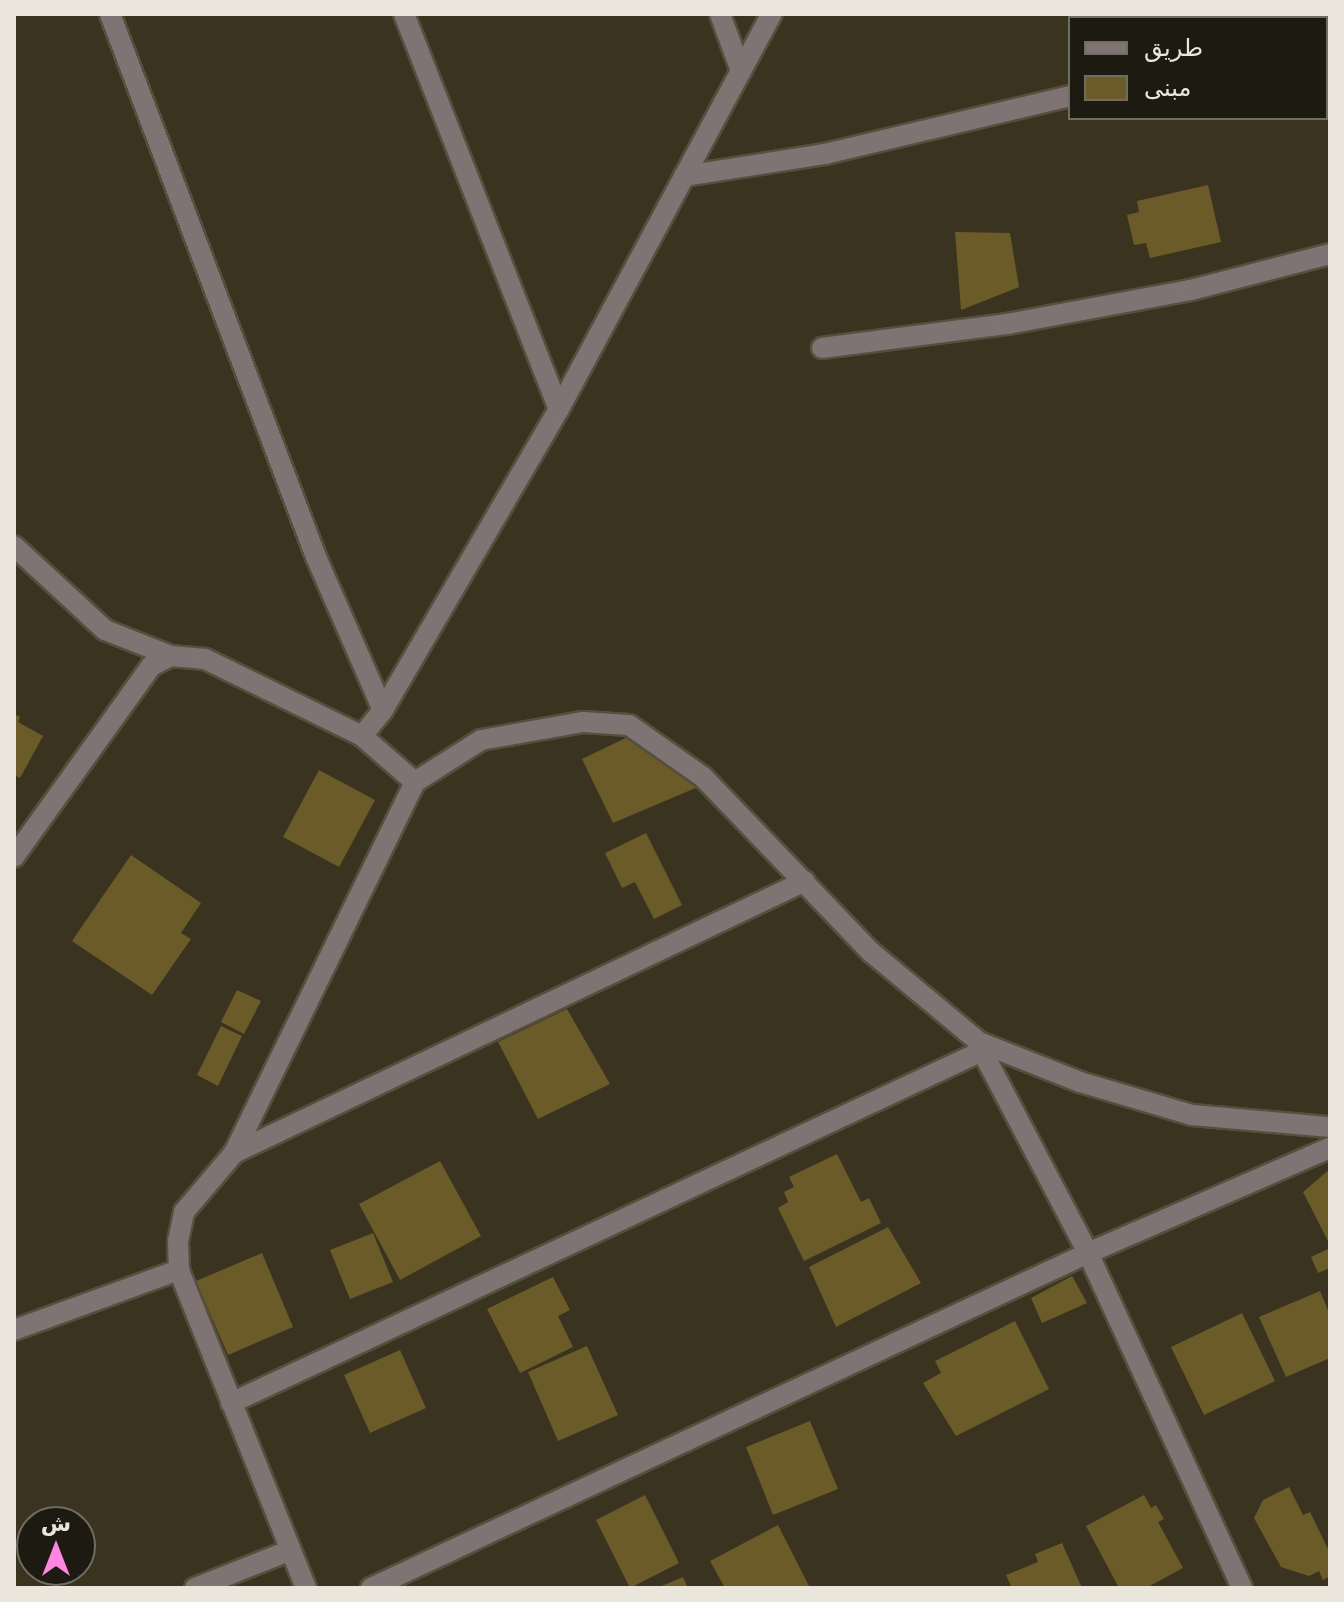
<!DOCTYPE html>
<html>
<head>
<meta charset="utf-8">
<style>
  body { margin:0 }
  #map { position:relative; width:1344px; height:1602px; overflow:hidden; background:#393320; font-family:"DejaVu Sans","Noto Sans Arabic",sans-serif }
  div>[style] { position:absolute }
  .building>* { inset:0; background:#6b5b29 }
  .roads { filter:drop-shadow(2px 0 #55503e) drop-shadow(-2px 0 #55503e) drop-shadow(0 2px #55503e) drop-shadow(0 -2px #55503e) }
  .minor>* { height:20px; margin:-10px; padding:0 10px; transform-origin:10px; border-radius:10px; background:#7f7473 }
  span { translate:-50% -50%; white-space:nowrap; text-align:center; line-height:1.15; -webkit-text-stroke:6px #1d1a12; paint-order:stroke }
  .frame { position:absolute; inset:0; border:16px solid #eae6db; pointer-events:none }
  .legend { position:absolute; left:1068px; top:16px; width:260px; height:104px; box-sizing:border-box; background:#1d1a12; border:2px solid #6f6c62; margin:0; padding:10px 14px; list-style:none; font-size:24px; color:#eae6db }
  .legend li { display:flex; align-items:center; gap:16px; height:40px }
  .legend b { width:40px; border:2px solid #6f6c62 }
  .north { position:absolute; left:16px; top:1506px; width:80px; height:80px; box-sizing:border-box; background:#1d1a12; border:2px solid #6f6c62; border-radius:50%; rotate:0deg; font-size:22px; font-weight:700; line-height:32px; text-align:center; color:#eae6db }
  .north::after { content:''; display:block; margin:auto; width:28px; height:36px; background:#fd86e2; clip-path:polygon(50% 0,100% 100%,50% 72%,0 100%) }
</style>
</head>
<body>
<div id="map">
  <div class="building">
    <div style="clip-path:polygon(1076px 14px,1127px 14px,1128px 18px,1077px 18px)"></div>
    <div style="clip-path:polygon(1208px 185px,1221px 242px,1150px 258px,1146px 243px,1134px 245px,1127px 215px,1139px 212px,1137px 201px)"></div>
    <div style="clip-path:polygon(955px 232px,1010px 233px,1019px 287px,961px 310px)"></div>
    <div style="clip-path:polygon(14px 714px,20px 717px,18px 722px,43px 736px,20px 778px,14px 775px)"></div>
    <div style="clip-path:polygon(630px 736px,698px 787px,613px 823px,582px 759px)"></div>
    <div style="clip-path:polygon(319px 770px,375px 800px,339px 867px,283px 837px)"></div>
    <div style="clip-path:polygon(646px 833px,682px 905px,654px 919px,635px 882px,622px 888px,605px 853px)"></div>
    <div style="clip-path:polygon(131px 855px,201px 903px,181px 933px,191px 939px,152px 995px,72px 941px)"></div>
    <div style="clip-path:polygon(237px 990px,261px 1001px,244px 1034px,221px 1022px)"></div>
    <div style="clip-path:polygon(567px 1009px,610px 1084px,538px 1119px,498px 1042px)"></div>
    <div style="clip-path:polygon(221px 1026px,242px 1036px,218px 1086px,197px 1075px)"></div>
    <div style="clip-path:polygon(837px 1154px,861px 1202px,869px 1198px,881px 1223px,804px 1261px,778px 1208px,788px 1202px,784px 1192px,794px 1187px,789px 1177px)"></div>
    <div style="clip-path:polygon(440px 1161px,481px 1236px,400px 1280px,359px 1204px)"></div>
    <div style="clip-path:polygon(1330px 1169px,1330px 1245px,1303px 1192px)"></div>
    <div style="clip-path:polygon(888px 1227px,921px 1283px,836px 1327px,809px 1267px)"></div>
    <div style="clip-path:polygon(373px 1233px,393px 1282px,350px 1299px,330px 1250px)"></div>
    <div style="clip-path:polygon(1328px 1249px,1330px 1268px,1318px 1273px,1311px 1257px)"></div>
    <div style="clip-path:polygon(262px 1253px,293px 1327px,228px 1355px,196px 1281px)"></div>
    <div style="clip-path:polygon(1072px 1276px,1087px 1303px,1042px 1323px,1031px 1298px)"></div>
    <div style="clip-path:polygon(553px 1277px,570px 1310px,558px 1316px,573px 1347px,520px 1373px,487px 1309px)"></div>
    <div style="clip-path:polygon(1320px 1291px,1330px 1315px,1330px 1358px,1286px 1377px,1259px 1317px)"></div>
    <div style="clip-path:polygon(1242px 1313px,1275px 1381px,1204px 1415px,1171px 1347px)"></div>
    <div style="clip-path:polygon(1015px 1321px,1049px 1389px,956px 1436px,923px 1383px,941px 1373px,935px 1361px)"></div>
    <div style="clip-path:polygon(587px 1346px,618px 1415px,558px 1441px,528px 1372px)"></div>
    <div style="clip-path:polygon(400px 1350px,426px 1408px,370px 1433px,344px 1375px)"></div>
    <div style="clip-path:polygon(810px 1421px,838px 1489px,773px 1515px,746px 1447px)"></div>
    <div style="clip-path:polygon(1289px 1487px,1303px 1515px,1310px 1512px,1330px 1553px,1330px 1576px,1323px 1580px,1319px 1571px,1309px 1576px,1281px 1567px,1254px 1518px,1263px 1500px)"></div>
    <div style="clip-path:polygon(645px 1495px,679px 1563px,630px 1588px,596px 1520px)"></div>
    <div style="clip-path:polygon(1144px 1495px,1151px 1508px,1156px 1505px,1164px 1519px,1158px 1522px,1183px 1568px,1146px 1588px,1119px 1588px,1086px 1526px)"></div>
    <div style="clip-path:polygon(778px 1525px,810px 1588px,725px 1588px,710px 1561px)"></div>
    <div style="clip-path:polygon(1062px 1543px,1082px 1588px,1012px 1588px,1006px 1575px,1038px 1562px,1035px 1554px)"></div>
    <div style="clip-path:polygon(683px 1577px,688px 1588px,657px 1588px)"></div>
  </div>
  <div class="roads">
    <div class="minor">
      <div style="left:110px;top:14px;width:581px;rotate:69.22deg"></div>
      <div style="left:316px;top:557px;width:167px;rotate:66.4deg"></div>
      <div style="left:404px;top:14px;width:424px;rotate:68.6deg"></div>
      <div style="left:720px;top:14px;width:61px;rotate:69.8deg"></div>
      <div style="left:1326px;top:34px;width:4px;rotate:-14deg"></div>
      <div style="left:684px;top:176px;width:143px;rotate:-8.9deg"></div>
      <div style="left:825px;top:154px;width:252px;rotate:-13.3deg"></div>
      <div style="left:822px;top:348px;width:187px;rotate:-7.4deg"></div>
      <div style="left:1007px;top:324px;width:187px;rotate:-10.5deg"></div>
      <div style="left:1191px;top:290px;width:144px;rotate:-14.5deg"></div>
      <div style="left:14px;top:546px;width:124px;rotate:42.7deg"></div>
      <div style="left:105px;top:630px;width:71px;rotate:21.5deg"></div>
      <div style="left:362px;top:736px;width:33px;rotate:-51deg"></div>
      <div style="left:383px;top:710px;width:349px;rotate:-59.7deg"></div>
      <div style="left:559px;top:409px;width:449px;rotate:-61.7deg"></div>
      <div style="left:14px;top:857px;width:235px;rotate:-54.3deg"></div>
      <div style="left:151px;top:666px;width:22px;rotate:-27deg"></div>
      <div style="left:171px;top:656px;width:34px;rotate:5deg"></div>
      <div style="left:205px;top:659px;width:175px;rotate:26.1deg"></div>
      <div style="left:362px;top:736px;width:70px;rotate:41deg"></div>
      <div style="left:982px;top:1051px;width:228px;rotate:62.3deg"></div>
      <div style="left:1088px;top:1253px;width:369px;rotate:65.3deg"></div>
      <div style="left:234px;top:1153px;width:632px;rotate:-25.47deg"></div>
      <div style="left:14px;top:1330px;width:176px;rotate:-20deg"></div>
      <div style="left:231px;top:1403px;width:829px;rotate:-25.11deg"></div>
      <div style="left:982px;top:1051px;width:9px;rotate:-108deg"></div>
      <div style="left:195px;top:1588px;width:103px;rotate:-21.6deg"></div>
      <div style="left:306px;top:1588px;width:342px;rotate:-111.8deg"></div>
      <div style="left:179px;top:1270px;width:29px;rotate:-92deg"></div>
      <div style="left:178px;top:1241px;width:30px;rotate:-78deg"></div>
      <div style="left:184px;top:1212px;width:77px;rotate:-49.7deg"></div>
      <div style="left:234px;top:1153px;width:413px;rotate:-64deg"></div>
      <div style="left:415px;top:782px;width:78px;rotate:-32.5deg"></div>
      <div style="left:481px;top:740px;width:104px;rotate:-10deg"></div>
      <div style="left:583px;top:722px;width:46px;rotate:3.7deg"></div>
      <div style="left:629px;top:725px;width:90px;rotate:35.1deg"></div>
      <div style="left:703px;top:777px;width:243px;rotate:46.2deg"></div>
      <div style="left:871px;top:952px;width:141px;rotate:39.8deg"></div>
      <div style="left:979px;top:1042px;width:109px;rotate:21.6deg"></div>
      <div style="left:1080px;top:1082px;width:117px;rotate:16.4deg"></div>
      <div style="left:1192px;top:1115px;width:139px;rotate:5deg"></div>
      <div style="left:371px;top:1588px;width:791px;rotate:-25.04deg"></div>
      <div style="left:1088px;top:1253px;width:264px;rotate:-23.5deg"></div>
    </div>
  </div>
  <div class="frame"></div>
  <ul class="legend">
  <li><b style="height:10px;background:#7f7473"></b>طريق</li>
  <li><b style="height:22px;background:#6b5b29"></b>مبنى</li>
  </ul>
  <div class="north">ش</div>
</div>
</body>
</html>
